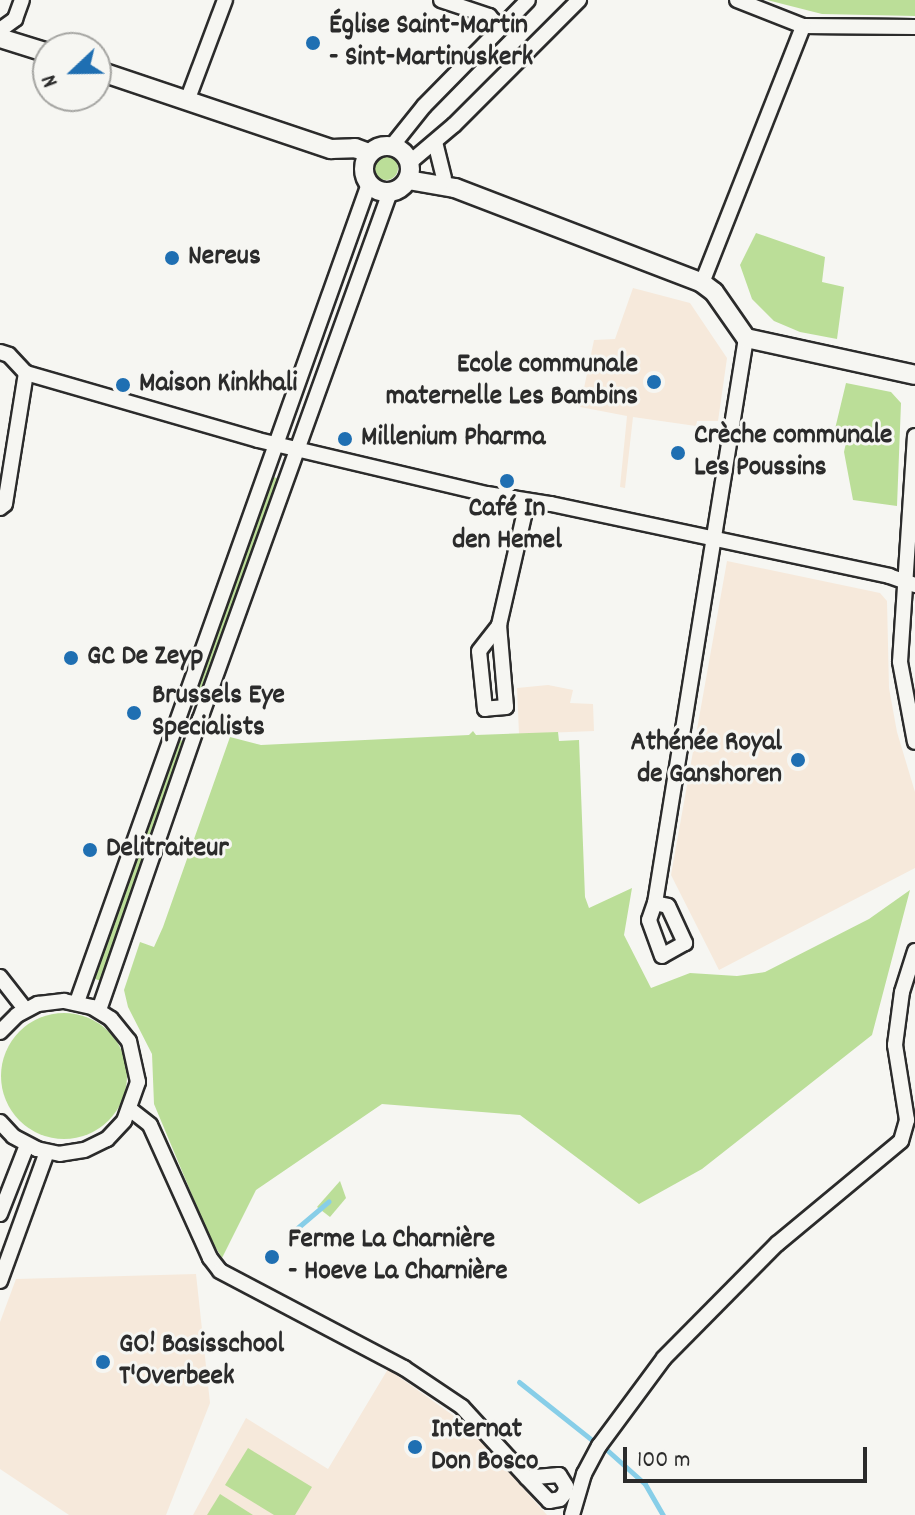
<!DOCTYPE html>
<html>
<head>
<meta charset="utf-8">
<style>
  body { margin:0 }
  #map { position:relative; width:915px; height:1515px; overflow:hidden; background:#f6f6f2; font-family:Dekko,sans-serif }
  div>[style] { position:absolute }
  .built>* { inset:0; background:#f6e9db }
  .green>* { inset:0; background:#bbde98 }
  .round { border-radius:50% }
  .stream>* { height:5px; margin:-2.5px; padding:0 2.5px; transform-origin:2.5px; border-radius:2.5px; background:#87cee8 }
  .roads { filter:drop-shadow(2px 0 #2b2b2b) drop-shadow(-2px 0 #2b2b2b) drop-shadow(0 2px #2b2b2b) drop-shadow(0 -2px #2b2b2b) }
  .minor>* { height:14px; margin:-7px; padding:0 7px; transform-origin:7px; border-radius:7px; background:#f6f6f2 }
  .tertiary>* { height:18px; margin:-9px; padding:0 9px; transform-origin:9px; border-radius:9px; background:#f6f6f2 }
  .tertiary>.ring { margin:-9px; padding:0; box-sizing:content-box; background:none; border:18px solid #f6f6f2; border-radius:50% }
  .dots>* { width:22px; height:22px; translate:-50% -50%; box-sizing:border-box; border:4px solid #f6f6f2; border-radius:50% }
  span { translate:-50% -50%; white-space:nowrap; text-align:center; line-height:1.15; -webkit-text-stroke:6px #f6f6f2; paint-order:stroke }
  .poi-label { font-size:28px; color:#2b2b2b; font-weight:700 }
  .left { translate:0 -50%; text-align:left }
  .right { translate:-100% -50%; text-align:right }
  .north { position:absolute; left:32px; top:32px; width:80px; height:80px; box-sizing:border-box; background:#f6f6f2; border:2px solid #a5a5a2; border-radius:50%; rotate:248deg; font-size:22px; font-weight:700; line-height:32px; text-align:center; color:#2b2b2b }
  .north::after { content:''; display:block; margin:auto; width:28px; height:36px; background:#1f6fb2; clip-path:polygon(50% 0,100% 100%,50% 72%,0 100%) }
  .scale { position:absolute; left:623px; top:1447px; width:244px; height:36px; box-sizing:border-box; border:4px solid #2b2b2b; border-top:0; padding-left:10px; font-size:24px; line-height:28px; white-space:nowrap; color:#2b2b2b; -webkit-text-stroke:6px #f6f6f2; paint-order:stroke }
</style>
</head>
<body>
<div id="map">
  <div class="built">
    <div style="clip-path:polygon(633px 288px,690px 303px,727px 358px,718px 421px,697px 421px,696px 426px,633px 417px,625px 488px,620px 487px,627px 416px,580px 407px,594px 340px,615px 339px)"></div>
    <div style="clip-path:polygon(727px 561px,880px 593px,887px 601px,889px 688px,897px 732px,915px 792px,915px 868px,719px 970px,671px 875px)"></div>
    <div style="clip-path:polygon(548px 685px,573px 690px,570px 703px,593px 704px,594px 731px,519px 734px,517px 688px)"></div>
    <div style="clip-path:polygon(196px 1274px,210px 1403px,166px 1515px,69px 1515px,0 1469px,0 1322px,16px 1279px)"></div>
    <div style="clip-path:polygon(388px 1369px,468px 1426px,547px 1515px,193px 1515px,246px 1418px,328px 1469px)"></div>
  </div>
  <div class="green">
    <div style="clip-path:polygon(767px 0,915px 0,915px 16px,822px 14px)"></div>
    <div class="round" style="left:374px;top:156px;width:24px;height:24px"></div>
    <div style="clip-path:polygon(756px 233px,825px 257px,822px 282px,844px 287px,837px 339px,800px 332px,774px 321px,752px 299px,740px 265px)"></div>
    <div style="clip-path:polygon(846px 383px,891px 392px,901px 403px,897px 506px,853px 500px,844px 452px,848px 433px,835px 429px)"></div>
    <div style="clip-path:polygon(271px 476px,282px 480px,202px 694px,199px 694px,196px 690px)"></div>
    <div style="clip-path:polygon(473px 731px,476px 735px,558px 732px,559px 741px,579px 740px,585px 897px,589px 908px,632px 888px,624px 935px,651px 988px,690px 973px,737px 976px,765px 972px,869px 919px,910px 890px,872px 1035px,702px 1169px,639px 1204px,520px 1115px,382px 1104px,256px 1190px,222px 1258px,210px 1238px,154px 1104px,152px 1054px,128px 1007px,124px 990px,140px 942px,154px 947px,163px 927px,230px 737px,261px 745px,469px 735px)"></div>
    <div style="clip-path:polygon(181px 740px,185px 744px,101px 981px,92px 978px,178px 741px)"></div>
    <div class="round" style="left:1px;top:1013px;width:126px;height:126px"></div>
    <div style="clip-path:polygon(340px 1181px,346px 1198px,330px 1217px,317px 1207px)"></div>
    <div style="clip-path:polygon(248px 1448px,312px 1487px,295px 1515px,274px 1515px,225px 1485px)"></div>
    <div style="clip-path:polygon(220px 1494px,253px 1515px,207px 1515px)"></div>
  </div>
  <div class="stream">
    <div style="left:289px;top:1235px;width:52px;rotate:-40.4deg"></div>
    <div style="left:519px;top:1382px;width:93px;rotate:38.5deg"></div>
    <div style="left:607px;top:1450px;width:51px;rotate:41.8deg"></div>
    <div style="left:645px;top:1484px;width:36px;rotate:60deg"></div>
  </div>
  <div class="roads">
    <div class="minor">
      <div style="left:441px;top:0;width:51px;rotate:18.4deg"></div>
      <div style="left:489px;top:16px;width:16px;rotate:47deg"></div>
      <div style="left:737px;top:0;width:71px;rotate:21.5deg"></div>
      <div style="left:803px;top:26px;width:112px;rotate:0.5deg"></div>
      <div style="left:0;top:30px;width:19px;rotate:-36deg"></div>
      <div style="left:15px;top:19px;width:20px;rotate:-70deg"></div>
      <div style="left:187px;top:101px;width:108px;rotate:-69.4deg"></div>
      <div style="left:435px;top:142px;width:37px;rotate:76deg"></div>
      <div style="left:392px;top:146px;width:51px;rotate:-51.3deg"></div>
      <div style="left:424px;top:106px;width:148px;rotate:-45.5deg"></div>
      <div style="left:409px;top:163px;width:59px;rotate:-40.2deg"></div>
      <div style="left:454px;top:125px;width:177px;rotate:-45deg"></div>
      <div style="left:702px;top:283px;width:276px;rotate:-68.5deg"></div>
      <div style="left:0;top:352px;width:9px;rotate:18deg"></div>
      <div style="left:9px;top:355px;width:25px;rotate:47deg"></div>
      <div style="left:26px;top:373px;width:241px;rotate:16.1deg"></div>
      <div style="left:258px;top:440px;width:235px;rotate:13.3deg"></div>
      <div style="left:487px;top:494px;width:65px;rotate:8.9deg"></div>
      <div style="left:551px;top:504px;width:346px;rotate:12deg"></div>
      <div style="left:889px;top:576px;width:28px;rotate:19deg"></div>
      <div style="left:915px;top:436px;width:226px;rotate:93.8deg"></div>
      <div style="left:900px;top:662px;width:81px;rotate:79.4deg"></div>
      <div style="left:0;top:508px;width:6px;rotate:-39deg"></div>
      <div style="left:5px;top:504px;width:133px;rotate:-80.9deg"></div>
      <div style="left:499px;top:625px;width:82px;rotate:85.1deg"></div>
      <div style="left:506px;top:707px;width:21px;rotate:175deg"></div>
      <div style="left:485px;top:709px;width:58px;rotate:-95.9deg"></div>
      <div style="left:479px;top:651px;width:33px;rotate:-52deg"></div>
      <div style="left:499px;top:625px;width:125px;rotate:-77.1deg"></div>
      <div style="left:655px;top:903px;width:572px;rotate:-80.85deg"></div>
      <div style="left:655px;top:903px;width:13px;rotate:13deg"></div>
      <div style="left:668px;top:906px;width:41px;rotate:65.3deg"></div>
      <div style="left:685px;top:943px;width:26px;rotate:151deg"></div>
      <div style="left:662px;top:956px;width:38px;rotate:-110deg"></div>
      <div style="left:649px;top:920px;width:18px;rotate:-71deg"></div>
      <div style="left:0;top:977px;width:41px;rotate:52deg"></div>
      <div style="left:77px;top:1002px;width:869px;rotate:-70.36deg"></div>
      <div style="left:99px;top:1010px;width:308px;rotate:-70.9deg"></div>
      <div style="left:200px;top:719px;width:560px;rotate:-70.17deg"></div>
      <div style="left:0;top:1032px;width:24px;rotate:-45deg"></div>
      <div style="left:17px;top:1015px;width:24px;rotate:-28deg"></div>
      <div style="left:38px;top:1004px;width:26px;rotate:-7deg"></div>
      <div style="left:64px;top:1001px;width:29px;rotate:12deg"></div>
      <div style="left:92px;top:1007px;width:22px;rotate:32deg"></div>
      <div style="left:111px;top:1019px;width:28px;rotate:51deg"></div>
      <div style="left:129px;top:1041px;width:42px;rotate:77.6deg"></div>
      <div style="left:138px;top:1082px;width:41px;rotate:109.7deg"></div>
      <div style="left:124px;top:1121px;width:25px;rotate:133deg"></div>
      <div style="left:107px;top:1139px;width:25px;rotate:154deg"></div>
      <div style="left:84px;top:1150px;width:24px;rotate:171deg"></div>
      <div style="left:60px;top:1154px;width:24px;rotate:-168deg"></div>
      <div style="left:37px;top:1149px;width:27px;rotate:-152deg"></div>
      <div style="left:13px;top:1136px;width:19px;rotate:-133deg"></div>
      <div style="left:131px;top:1110px;width:24px;rotate:38deg"></div>
      <div style="left:150px;top:1125px;width:146px;rotate:65.7deg"></div>
      <div style="left:210px;top:1258px;width:16px;rotate:52deg"></div>
      <div style="left:220px;top:1271px;width:208px;rotate:27.8deg"></div>
      <div style="left:404px;top:1368px;width:70px;rotate:33.9deg"></div>
      <div style="left:462px;top:1407px;width:96px;rotate:47.5deg"></div>
      <div style="left:527px;top:1478px;width:32px;rotate:46deg"></div>
      <div style="left:549px;top:1501px;width:11px;rotate:-10deg"></div>
      <div style="left:560px;top:1499px;width:8px;rotate:-50deg"></div>
      <div style="left:565px;top:1493px;width:7px;rotate:-82deg"></div>
      <div style="left:566px;top:1486px;width:13px;rotate:-122deg"></div>
      <div style="left:559px;top:1475px;width:32px;rotate:175deg"></div>
      <div style="left:0;top:1214px;width:74px;rotate:-68.6deg"></div>
      <div style="left:0;top:1281px;width:137px;rotate:-70deg"></div>
      <div style="left:572px;top:1515px;width:43px;rotate:-73.7deg"></div>
      <div style="left:584px;top:1474px;width:32px;rotate:-62deg"></div>
      <div style="left:599px;top:1446px;width:109px;rotate:-53.5deg"></div>
      <div style="left:664px;top:1358px;width:161px;rotate:-45.3deg"></div>
      <div style="left:777px;top:1244px;width:161px;rotate:-39.7deg"></div>
      <div style="left:901px;top:1141px;width:22px;rotate:-74deg"></div>
      <div style="left:907px;top:1120px;width:76px;rotate:-99.1deg"></div>
      <div style="left:895px;top:1045px;width:53px;rotate:-82.5deg"></div>
      <div style="left:902px;top:992px;width:43px;rotate:-72.4deg"></div>
    </div>
    <div class="tertiary">
      <div style="left:0;top:38px;width:50px;rotate:17.4deg"></div>
      <div style="left:96px;top:70px;width:248px;rotate:18.6deg"></div>
      <div style="left:331px;top:149px;width:24px;rotate:-2deg"></div>
      <div style="left:355px;top:148px;width:15px;rotate:20deg"></div>
      <div class="ring" style="left:364px;top:146px;width:28px;height:28px"></div>
      <div style="left:408px;top:180px;width:48px;rotate:9.7deg"></div>
      <div style="left:455px;top:188px;width:265px;rotate:21deg"></div>
      <div style="left:702px;top:283px;width:15px;rotate:37deg"></div>
      <div style="left:714px;top:292px;width:56px;rotate:55.2deg"></div>
      <div style="left:746px;top:338px;width:173px;rotate:12.3deg"></div>
    </div>
  </div>
  <div class="dots">
    <div style="left:313px;top:43px;background:#1f6fb2"></div>
    <div style="left:172px;top:258px;background:#1f6fb2"></div>
    <div style="left:654px;top:382px;background:#1f6fb2"></div>
    <div style="left:123px;top:385px;background:#1f6fb2"></div>
    <div style="left:345px;top:439px;background:#1f6fb2"></div>
    <div style="left:678px;top:453px;background:#1f6fb2"></div>
    <div style="left:507px;top:481px;background:#1f6fb2"></div>
    <div style="left:71px;top:658px;background:#1f6fb2"></div>
    <div style="left:134px;top:713px;background:#1f6fb2"></div>
    <div style="left:798px;top:760px;background:#1f6fb2"></div>
    <div style="left:90px;top:850px;background:#1f6fb2"></div>
    <div style="left:272px;top:1257px;background:#1f6fb2"></div>
    <div style="left:103px;top:1362px;background:#1f6fb2"></div>
    <div style="left:415px;top:1447px;background:#1f6fb2"></div>
  </div>
  <div class="poi-label">
    <span class="left" style="left:329px;top:43px">Église Saint-Martin<br>- Sint-Martinuskerk</span>
    <span class="left" style="left:188px;top:258px">Nereus</span>
    <span class="right" style="left:638px;top:382px">Ecole communale<br>maternelle Les Bambins</span>
    <span class="left" style="left:139px;top:385px">Maison Kinkhali</span>
    <span class="left" style="left:694px;top:453px">Crèche communale<br>Les Poussins</span>
    <span class="left" style="left:361px;top:439px">Millenium Pharma</span>
    <span style="left:507px;top:526px">Café In<br>den Hemel</span>
    <span class="left" style="left:87px;top:658px">GC De Zeyp</span>
    <span class="left" style="left:152px;top:713px">Brussels Eye<br>Specialists</span>
    <span class="right" style="left:782px;top:760px">Athénée Royal<br>de Ganshoren</span>
    <span class="left" style="left:106px;top:850px">Delitraiteur</span>
    <span class="left" style="left:288px;top:1257px">Ferme La Charnière<br>- Hoeve La Charnière</span>
    <span class="left" style="left:119px;top:1362px">GO! Basisschool<br>T'Overbeek</span>
    <span class="left" style="left:431px;top:1447px">Internat<br>Don Bosco</span>
  </div>
  <div class="north">N</div>
  <div class="scale">100 m</div>
</div>
</body>
</html>
